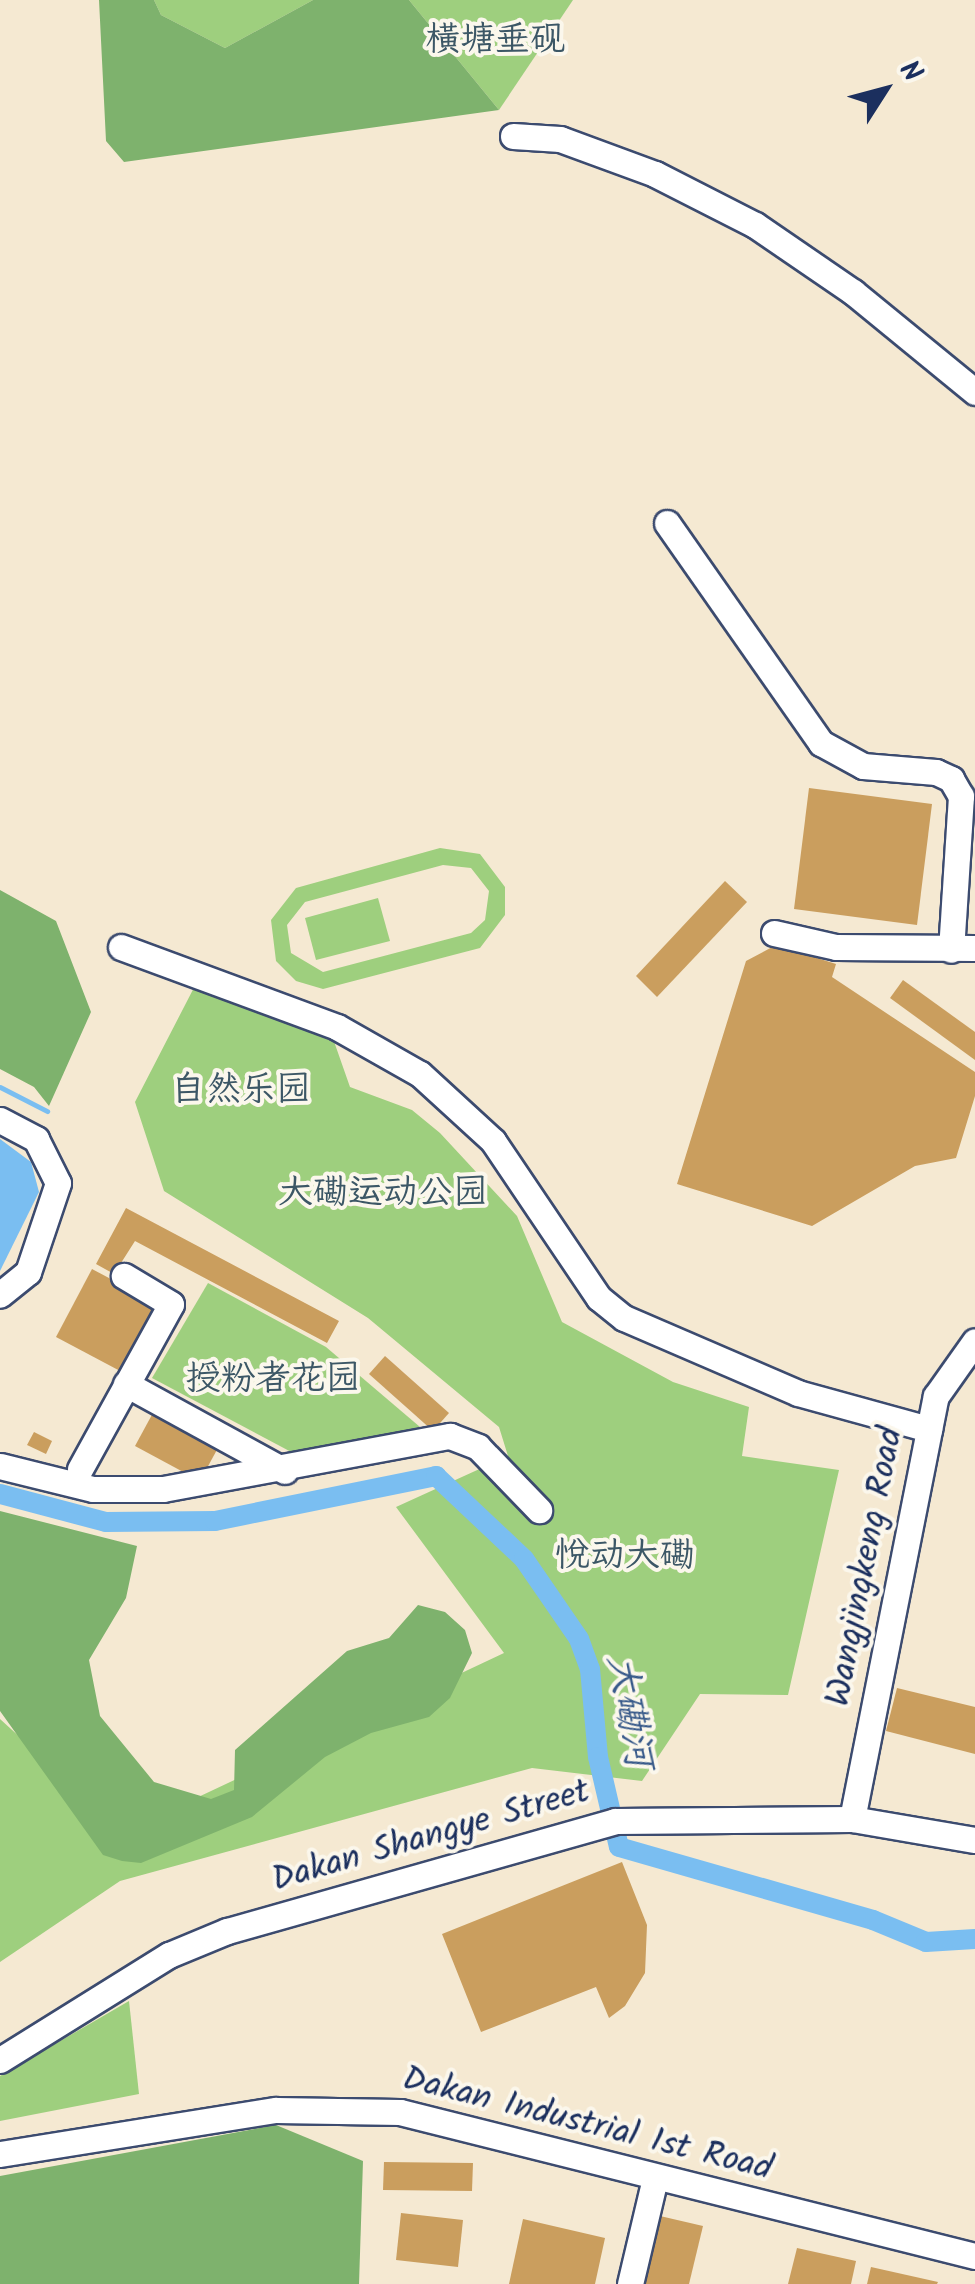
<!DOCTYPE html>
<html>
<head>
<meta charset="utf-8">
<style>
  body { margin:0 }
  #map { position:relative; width:975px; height:2284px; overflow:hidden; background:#f5e9d2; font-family:Kalam,"LXGW WenKai TC",sans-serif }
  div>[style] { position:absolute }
  .green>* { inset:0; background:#9ecf7e }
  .forest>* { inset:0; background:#7eb26d }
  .water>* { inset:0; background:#7abef1 }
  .stream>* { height:5px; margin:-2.5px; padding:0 2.5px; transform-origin:2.5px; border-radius:2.5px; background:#7abef1 }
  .canal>* { height:20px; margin:-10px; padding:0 10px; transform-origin:10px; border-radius:10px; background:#7abef1 }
  .building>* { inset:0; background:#ca9e5e }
  .roads { filter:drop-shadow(2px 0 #3c4b6f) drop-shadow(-2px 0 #3c4b6f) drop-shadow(0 2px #3c4b6f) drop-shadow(0 -2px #3c4b6f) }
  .minor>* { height:25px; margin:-12.5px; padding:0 12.5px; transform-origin:12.5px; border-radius:12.5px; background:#fff }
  span { translate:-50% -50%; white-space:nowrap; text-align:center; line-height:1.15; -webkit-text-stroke:8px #fbf7ec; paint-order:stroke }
  .park-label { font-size:35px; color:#3c5766 }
  .street-label { font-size:35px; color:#1b2f5e }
  .water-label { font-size:38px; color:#385a8a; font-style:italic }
  .north { position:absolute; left:835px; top:40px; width:100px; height:100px; -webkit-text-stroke:8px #fbf7ec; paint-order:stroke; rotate:54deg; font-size:28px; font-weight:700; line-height:40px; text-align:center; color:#1b2f5e }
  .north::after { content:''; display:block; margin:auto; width:35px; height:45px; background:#1b2f5e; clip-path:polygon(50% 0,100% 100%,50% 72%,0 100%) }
</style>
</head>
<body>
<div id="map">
  <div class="green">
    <div style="clip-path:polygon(154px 0,313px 0,225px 48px,161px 15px)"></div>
    <div style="clip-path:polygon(409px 0,573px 0,499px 110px)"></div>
    <div style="clip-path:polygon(evenodd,440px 848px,480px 854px,505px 887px,505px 915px,480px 948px,323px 989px,296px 981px,276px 961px,271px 920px,296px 888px,440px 848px,443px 865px,471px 868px,489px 891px,485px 920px,471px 933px,323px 972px,291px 953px,287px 925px,305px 902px,443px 865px)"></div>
    <div style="clip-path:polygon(378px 898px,390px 941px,316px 960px,305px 918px)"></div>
    <div style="clip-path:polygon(200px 976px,330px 1030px,350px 1087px,412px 1110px,440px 1133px,517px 1216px,562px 1322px,673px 1382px,749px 1407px,742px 1456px,839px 1470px,788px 1695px,700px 1694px,642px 1781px,532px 1768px,120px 1881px,0 1962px,0 1719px,124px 1832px,504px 1653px,396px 1507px,508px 1456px,499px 1427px,368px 1318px,164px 1191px,135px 1102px)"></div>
    <div style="clip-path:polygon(208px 1283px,326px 1347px,420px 1427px,295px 1454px,152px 1378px)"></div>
    <div style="clip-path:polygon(129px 2001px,139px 2094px,0 2121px,0 2076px)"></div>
  </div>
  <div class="forest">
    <div style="clip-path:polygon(99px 0,154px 0,161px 15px,225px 48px,313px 0,409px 0,499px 110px,124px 162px,106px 141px)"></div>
    <div style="clip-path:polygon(0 890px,56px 921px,91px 1012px,49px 1106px,34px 1087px,0 1069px)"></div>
    <div style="clip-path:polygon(0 1511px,137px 1546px,126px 1598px,89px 1660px,100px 1716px,154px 1782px,211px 1799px,234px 1790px,235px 1750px,347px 1651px,389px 1638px,418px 1605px,445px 1612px,465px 1630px,472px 1653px,450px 1698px,429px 1717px,371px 1733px,325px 1757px,252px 1817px,141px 1863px,122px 1861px,103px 1855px,0 1711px)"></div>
    <div style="clip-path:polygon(276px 2125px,363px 2161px,359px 2284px,0 2284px,0 2176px)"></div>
  </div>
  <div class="water">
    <div style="clip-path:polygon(0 1139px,31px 1162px,39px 1192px,0 1271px)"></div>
  </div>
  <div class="stream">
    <div style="left:0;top:1087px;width:53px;rotate:27.1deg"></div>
  </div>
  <div class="canal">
    <div style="left:0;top:1494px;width:110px;rotate:14.8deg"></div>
    <div style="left:106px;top:1522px;width:109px;rotate:-0.5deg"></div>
    <div style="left:215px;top:1521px;width:226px;rotate:-11.5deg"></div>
    <div style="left:436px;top:1476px;width:121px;rotate:43.3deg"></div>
    <div style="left:524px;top:1559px;width:97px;rotate:55.5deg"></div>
    <div style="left:579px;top:1639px;width:32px;rotate:70deg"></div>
    <div style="left:590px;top:1669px;width:88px;rotate:84.8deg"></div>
    <div style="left:598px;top:1757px;width:92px;rotate:76.9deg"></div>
    <div style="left:619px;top:1847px;width:264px;rotate:16deg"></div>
    <div style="left:873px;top:1920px;width:57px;rotate:22.5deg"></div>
    <div style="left:926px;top:1942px;width:49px;rotate:-3.5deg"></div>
  </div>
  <div class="building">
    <div style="clip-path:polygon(809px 788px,932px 804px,917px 925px,794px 909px)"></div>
    <div style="clip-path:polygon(725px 881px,747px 902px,657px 997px,636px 976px)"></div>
    <div style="clip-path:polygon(776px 945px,836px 964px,832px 977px,975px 1072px,975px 1096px,956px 1158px,915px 1166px,812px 1226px,677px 1184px,746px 961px)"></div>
    <div style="clip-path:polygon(903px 980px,975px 1032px,975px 1060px,890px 998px)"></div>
    <div style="clip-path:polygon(126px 1208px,339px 1321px,327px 1343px,135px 1241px,114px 1274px,96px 1264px)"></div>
    <div style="clip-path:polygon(92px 1269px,158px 1304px,122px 1372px,56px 1337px)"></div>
    <div style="clip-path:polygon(385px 1356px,449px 1413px,433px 1431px,369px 1374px)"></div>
    <div style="clip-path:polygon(154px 1411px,219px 1446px,200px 1481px,135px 1446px)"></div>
    <div style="clip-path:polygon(34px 1432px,52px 1441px,46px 1454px,27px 1445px)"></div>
    <div style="clip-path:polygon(897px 1688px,975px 1707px,975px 1754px,886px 1731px)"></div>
    <div style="clip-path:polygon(622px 1862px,647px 1925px,645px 1973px,625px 2006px,609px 2018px,596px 1987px,481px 2032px,442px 1934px)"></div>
    <div style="clip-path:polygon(384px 2162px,473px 2163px,472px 2191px,383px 2190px)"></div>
    <div style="clip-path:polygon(401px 2213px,463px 2220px,458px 2267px,396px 2260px)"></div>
    <div style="clip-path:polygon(660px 2216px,703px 2226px,689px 2284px,645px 2284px)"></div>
    <div style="clip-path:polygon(523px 2219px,605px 2238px,595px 2284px,509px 2284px)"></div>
    <div style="clip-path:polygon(797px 2248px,856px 2261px,851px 2284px,788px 2284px)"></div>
    <div style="clip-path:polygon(871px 2267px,938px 2282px,937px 2284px,867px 2284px)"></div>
  </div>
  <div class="roads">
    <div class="minor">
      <div style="left:513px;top:136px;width:47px;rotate:3.7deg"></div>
      <div style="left:560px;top:139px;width:101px;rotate:20.2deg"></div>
      <div style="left:655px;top:174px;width:112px;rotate:27deg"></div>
      <div style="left:755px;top:225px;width:119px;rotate:34.4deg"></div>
      <div style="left:853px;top:292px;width:158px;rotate:39.3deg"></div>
      <div style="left:667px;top:523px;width:269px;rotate:55deg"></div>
      <div style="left:821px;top:743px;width:48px;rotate:28.7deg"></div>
      <div style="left:863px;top:766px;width:73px;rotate:4.7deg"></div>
      <div style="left:936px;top:772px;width:17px;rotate:25deg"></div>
      <div style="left:951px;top:779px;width:20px;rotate:60deg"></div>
      <div style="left:961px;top:796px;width:154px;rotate:93.7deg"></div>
      <div style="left:774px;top:933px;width:64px;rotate:12.7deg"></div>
      <div style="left:836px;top:947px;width:139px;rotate:0.4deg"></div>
      <div style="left:121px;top:947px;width:230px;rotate:20.3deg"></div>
      <div style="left:337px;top:1027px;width:95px;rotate:29.5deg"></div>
      <div style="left:420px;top:1074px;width:99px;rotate:42.5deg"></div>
      <div style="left:493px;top:1141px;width:189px;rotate:56deg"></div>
      <div style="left:599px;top:1298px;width:32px;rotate:39deg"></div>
      <div style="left:624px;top:1318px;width:189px;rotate:23.3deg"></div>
      <div style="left:798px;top:1393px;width:136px;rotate:15.4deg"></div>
      <div style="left:0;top:1120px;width:41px;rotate:27.8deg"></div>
      <div style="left:36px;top:1139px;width:49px;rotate:63.4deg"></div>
      <div style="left:58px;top:1183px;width:94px;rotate:108.6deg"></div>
      <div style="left:28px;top:1272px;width:36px;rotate:141deg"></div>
      <div style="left:126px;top:1384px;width:181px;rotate:28.7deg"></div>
      <div style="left:0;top:1466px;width:96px;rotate:13.9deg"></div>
      <div style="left:93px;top:1489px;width:70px"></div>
      <div style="left:163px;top:1489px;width:292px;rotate:-10.5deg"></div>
      <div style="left:450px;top:1436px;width:30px;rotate:21deg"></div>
      <div style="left:478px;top:1447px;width:88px;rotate:45.9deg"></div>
      <div style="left:80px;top:1469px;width:188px;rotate:-61.1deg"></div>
      <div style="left:171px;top:1304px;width:55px;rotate:-149.2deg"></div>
      <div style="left:852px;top:1819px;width:431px;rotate:-78.8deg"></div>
      <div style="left:936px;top:1396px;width:67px;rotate:-54.7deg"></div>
      <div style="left:0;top:2060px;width:199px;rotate:-31.9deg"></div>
      <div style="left:169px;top:1955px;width:63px;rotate:-22.5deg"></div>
      <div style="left:227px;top:1931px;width:403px;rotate:-15.8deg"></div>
      <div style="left:615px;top:1821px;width:237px;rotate:-0.5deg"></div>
      <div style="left:852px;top:1819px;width:125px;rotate:9.7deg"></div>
      <div style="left:0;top:2154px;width:279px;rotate:-9.1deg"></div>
      <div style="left:276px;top:2110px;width:124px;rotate:0.9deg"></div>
      <div style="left:400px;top:2112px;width:593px;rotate:14.06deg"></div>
      <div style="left:630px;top:2284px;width:109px;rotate:-76.7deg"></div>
    </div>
  </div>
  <div class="park-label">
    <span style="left:495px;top:41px">横塘垂砚</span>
    <span style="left:241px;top:1091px">自然乐园</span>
    <span style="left:383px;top:1194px">大磡运动公园</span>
    <span style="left:273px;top:1380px">授粉者花园</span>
    <span style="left:625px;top:1557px">悦动大磡</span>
  </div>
  <div class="street-label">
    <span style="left:866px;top:1567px;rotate:-79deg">Wangjingkeng Road</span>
    <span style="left:431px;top:1837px;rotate:-16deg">Dakan Shangye Street</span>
    <span style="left:587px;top:2125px;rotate:14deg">Dakan Industrial 1st Road</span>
  </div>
  <div class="water-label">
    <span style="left:628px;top:1712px;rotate:80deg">大磡河</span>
  </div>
  <div class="north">N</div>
</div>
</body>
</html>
